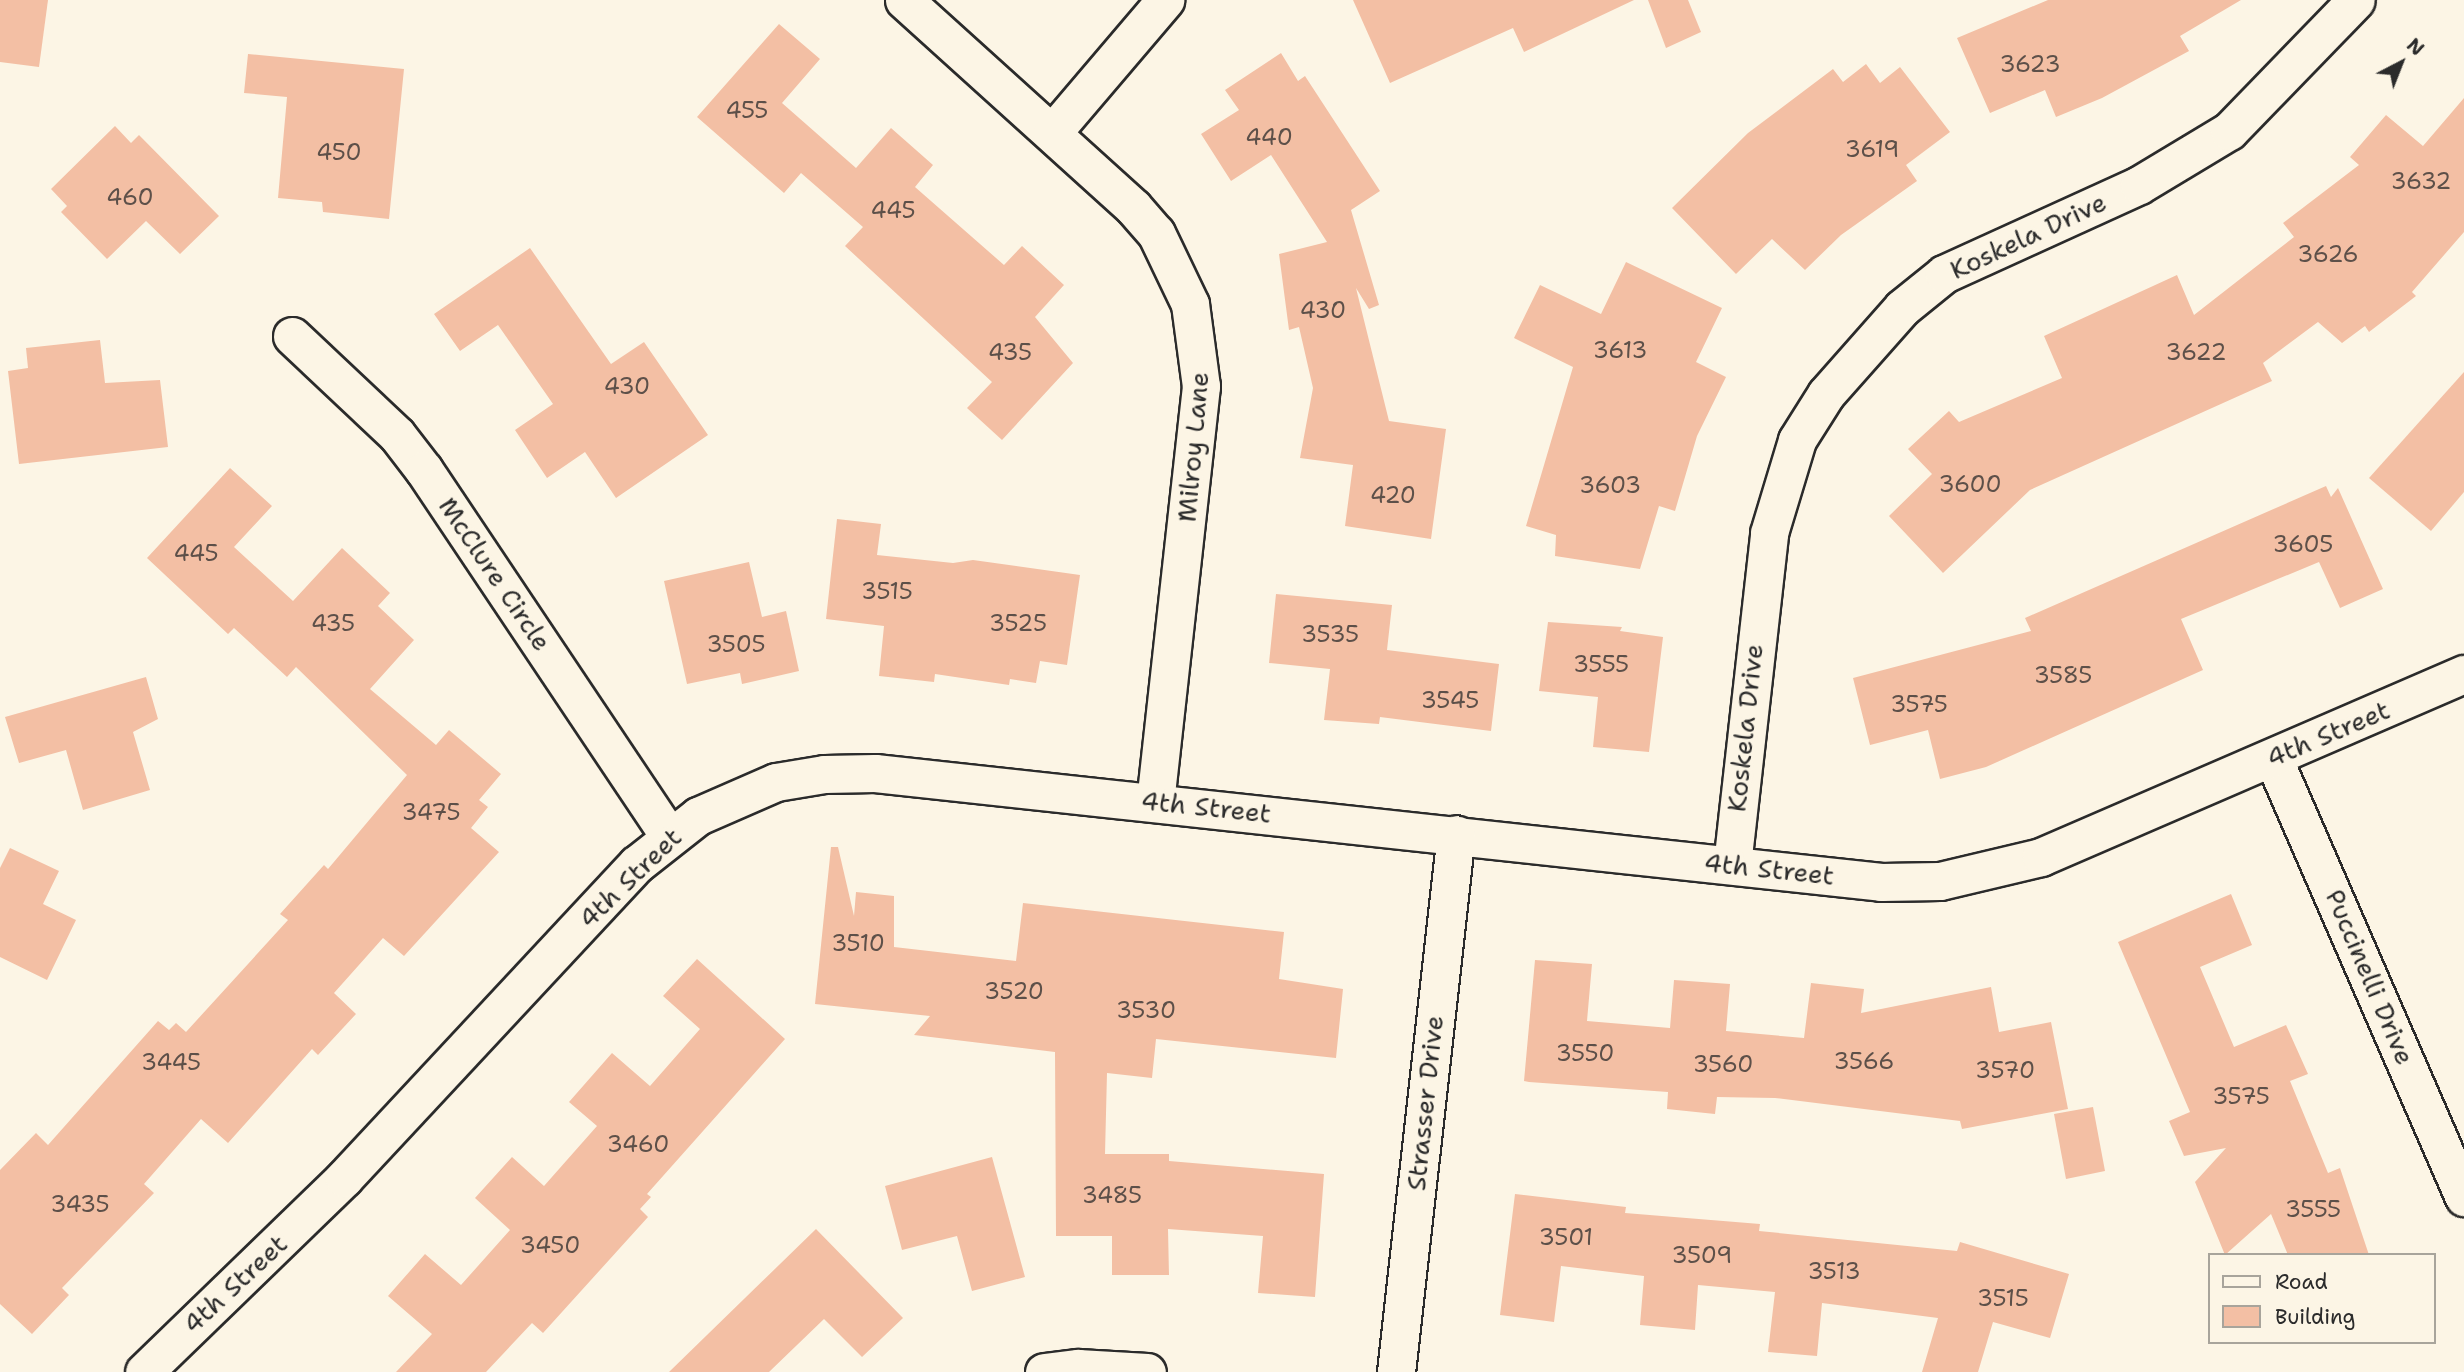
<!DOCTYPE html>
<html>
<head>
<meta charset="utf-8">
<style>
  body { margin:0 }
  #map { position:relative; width:2464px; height:1372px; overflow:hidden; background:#fcf5e5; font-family:"Shantell Sans",sans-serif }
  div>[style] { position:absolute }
  .building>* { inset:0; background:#f3bfa4 }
  .roads { filter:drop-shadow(2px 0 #2b2b2b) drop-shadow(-2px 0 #2b2b2b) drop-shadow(0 2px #2b2b2b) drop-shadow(0 -2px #2b2b2b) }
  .minor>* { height:37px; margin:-18.5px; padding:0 18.5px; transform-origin:18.5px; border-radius:18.5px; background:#fcf5e5 }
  span { translate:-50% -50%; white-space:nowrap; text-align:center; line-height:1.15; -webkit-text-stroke:7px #fcf5e5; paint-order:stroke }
  .number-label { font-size:23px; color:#5d5049 }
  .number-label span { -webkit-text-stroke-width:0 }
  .street-label { font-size:26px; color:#2b2b2b }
  .legend { position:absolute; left:2208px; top:1253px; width:228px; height:91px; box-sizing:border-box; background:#fcf5e5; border:2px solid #a8a49b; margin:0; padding:9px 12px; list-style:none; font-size:21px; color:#2b2b2b }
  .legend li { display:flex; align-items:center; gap:14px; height:35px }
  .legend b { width:35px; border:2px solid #a8a49b }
  .north { position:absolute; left:2366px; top:28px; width:70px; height:70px; -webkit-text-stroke:5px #fcf5e5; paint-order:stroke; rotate:42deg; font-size:19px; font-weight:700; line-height:28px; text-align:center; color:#2b2b2b }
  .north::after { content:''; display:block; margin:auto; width:24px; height:32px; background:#2b2b2b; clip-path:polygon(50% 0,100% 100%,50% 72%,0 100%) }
</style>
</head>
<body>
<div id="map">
  <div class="building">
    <div style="clip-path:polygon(0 0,48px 0,39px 67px,0 62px)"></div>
    <div style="clip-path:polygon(1353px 0,1634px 0,1524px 52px,1513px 28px,1390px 83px)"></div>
    <div style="clip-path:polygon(1648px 0,1688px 0,1701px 32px,1666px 48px)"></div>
    <div style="clip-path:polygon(2048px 0,2241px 0,2180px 36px,2189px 51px,2102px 98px,2056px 117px,2045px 90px,1990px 113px,1957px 38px)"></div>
    <div style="clip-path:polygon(779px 24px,820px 59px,782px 103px,856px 168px,891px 128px,933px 165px,915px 187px,1004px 265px,1022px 246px,1064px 285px,1035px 317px,1073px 363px,1002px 440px,967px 408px,992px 382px,845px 246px,863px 227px,801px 173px,784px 193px,697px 117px)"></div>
    <div style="clip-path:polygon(1281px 53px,1298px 81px,1305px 76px,1380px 191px,1351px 210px,1379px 305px,1369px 309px,1356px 288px,1389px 421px,1446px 429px,1431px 539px,1345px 526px,1353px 465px,1300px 458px,1313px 388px,1299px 327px,1289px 330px,1279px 254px,1327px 242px,1271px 155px,1231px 181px,1201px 134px,1239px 110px,1225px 90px)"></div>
    <div style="clip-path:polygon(248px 54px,404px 69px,389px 219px,323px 212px,322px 202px,278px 198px,287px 97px,244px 93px)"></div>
    <div style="clip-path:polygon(1866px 64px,1880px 83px,1900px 67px,1950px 132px,1906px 165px,1917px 181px,1841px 235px,1805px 270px,1772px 239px,1736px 274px,1672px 208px,1748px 133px,1833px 69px,1843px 82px)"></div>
    <div style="clip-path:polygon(2464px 98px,2464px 232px,2412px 292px,2416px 296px,2369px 332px,2365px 326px,2342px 343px,2318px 322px,2263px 363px,2272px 381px,2030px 490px,1943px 573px,1889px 516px,1932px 474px,1908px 449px,1949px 411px,1959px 422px,2062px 378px,2044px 336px,2177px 275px,2194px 315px,2294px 237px,2283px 223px,2359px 165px,2350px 157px,2386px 115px,2423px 146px)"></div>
    <div style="clip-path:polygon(115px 126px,131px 143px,139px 135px,219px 216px,180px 254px,146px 221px,107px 259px,61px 212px,67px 206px,51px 189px)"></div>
    <div style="clip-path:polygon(530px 248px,611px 364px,644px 342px,708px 435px,616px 498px,585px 452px,547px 478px,515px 430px,553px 404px,498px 325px,460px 351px,434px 314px)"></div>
    <div style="clip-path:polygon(1626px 262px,1722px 308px,1696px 362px,1726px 377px,1697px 436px,1675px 511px,1659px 506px,1640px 569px,1555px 556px,1556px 535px,1526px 526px,1573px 367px,1514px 338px,1540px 285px,1601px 314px)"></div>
    <div style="clip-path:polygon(100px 340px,105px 383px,160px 380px,168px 447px,19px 464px,8px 371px,28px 368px,26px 348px)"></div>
    <div style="clip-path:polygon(2464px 372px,2464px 492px,2431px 531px,2369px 478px)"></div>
    <div style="clip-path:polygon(230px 468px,272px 506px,234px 547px,293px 601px,342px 548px,390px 593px,378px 606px,414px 640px,370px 689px,436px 745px,449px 730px,501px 774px,479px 800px,488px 807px,471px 828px,499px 852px,404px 956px,383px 938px,334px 993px,356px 1014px,318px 1055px,312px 1049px,228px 1143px,201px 1119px,144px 1184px,154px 1193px,62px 1288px,69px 1295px,32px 1334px,0 1304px,0 1170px,36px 1133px,48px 1145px,158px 1021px,169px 1030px,176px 1023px,186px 1032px,288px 920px,280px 914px,324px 865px,328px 869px,407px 775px,296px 667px,287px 677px,234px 628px,228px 634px,147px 558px)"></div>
    <div style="clip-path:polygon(2326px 486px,2331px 497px,2338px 488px,2383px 589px,2340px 608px,2319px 562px,2181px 619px,2203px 670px,1986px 767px,1940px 779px,1928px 730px,1870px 745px,1853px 678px,2031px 631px,2025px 618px)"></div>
    <div style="clip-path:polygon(837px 519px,881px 524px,877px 555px,953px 563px,973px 560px,1080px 575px,1067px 665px,1040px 661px,1036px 683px,1010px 679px,1009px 685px,935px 674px,934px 682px,879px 676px,884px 626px,826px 619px)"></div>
    <div style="clip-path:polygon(749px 562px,762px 617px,786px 611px,799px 671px,742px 684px,740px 673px,687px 684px,664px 581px)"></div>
    <div style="clip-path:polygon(1276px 594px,1392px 605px,1387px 650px,1499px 664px,1491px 731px,1380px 717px,1379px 724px,1324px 720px,1330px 669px,1269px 663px)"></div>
    <div style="clip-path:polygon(1548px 622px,1622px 627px,1620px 631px,1663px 637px,1649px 752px,1593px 747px,1598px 697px,1539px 691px)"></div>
    <div style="clip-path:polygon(146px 677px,158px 719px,133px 732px,150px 790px,83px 810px,66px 750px,19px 763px,5px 717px)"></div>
    <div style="clip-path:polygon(831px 847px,838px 847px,854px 916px,856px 892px,894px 896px,894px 947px,1016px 961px,1023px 903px,1284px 932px,1279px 979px,1343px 989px,1336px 1058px,1156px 1039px,1152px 1078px,1107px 1073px,1105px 1154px,1169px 1154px,1169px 1161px,1324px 1174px,1315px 1297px,1258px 1293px,1263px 1236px,1168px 1229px,1169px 1275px,1112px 1275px,1112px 1236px,1056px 1236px,1055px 1052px,914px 1035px,930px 1016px,815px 1004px)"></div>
    <div style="clip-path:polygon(10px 848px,59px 871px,43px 904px,76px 920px,47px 980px,0 957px,0 868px)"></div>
    <div style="clip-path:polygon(2231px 894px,2252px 945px,2200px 967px,2234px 1047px,2286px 1025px,2308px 1074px,2290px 1081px,2328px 1173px,2340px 1168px,2369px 1255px,2288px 1255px,2271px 1214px,2225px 1255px,2195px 1182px,2226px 1148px,2184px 1156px,2169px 1121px,2190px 1112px,2118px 942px)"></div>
    <div style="clip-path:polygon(697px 959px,785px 1039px,647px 1194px,651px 1197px,640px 1209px,648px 1217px,543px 1333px,532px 1323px,486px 1372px,396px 1372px,432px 1334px,388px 1296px,425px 1254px,461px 1285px,510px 1230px,475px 1198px,512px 1157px,544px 1186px,597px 1126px,569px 1102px,612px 1053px,650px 1086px,700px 1029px,663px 996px)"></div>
    <div style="clip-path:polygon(1535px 960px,1592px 964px,1587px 1021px,1670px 1028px,1674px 980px,1730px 984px,1726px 1031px,1804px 1038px,1811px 983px,1864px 989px,1861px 1013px,1991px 987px,1999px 1032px,2051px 1022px,2068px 1109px,1962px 1129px,1960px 1121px,1775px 1098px,1717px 1097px,1715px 1114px,1667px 1109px,1668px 1092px,1529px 1082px,1524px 1081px)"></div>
    <div style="clip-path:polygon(2093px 1107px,2105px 1171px,2066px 1179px,2054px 1114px)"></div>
    <div style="clip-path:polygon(992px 1157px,1025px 1277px,972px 1291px,957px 1236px,902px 1250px,885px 1186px)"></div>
    <div style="clip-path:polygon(1515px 1194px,1626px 1207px,1625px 1213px,1760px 1224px,1759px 1231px,1957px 1251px,1960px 1242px,2069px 1274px,2050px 1338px,1993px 1322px,1978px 1372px,1922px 1372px,1938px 1318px,1822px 1303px,1817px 1356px,1768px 1352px,1775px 1292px,1698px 1285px,1695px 1330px,1640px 1325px,1644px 1276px,1561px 1266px,1554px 1322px,1500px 1315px)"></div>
    <div style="clip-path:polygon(816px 1229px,903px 1318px,862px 1357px,824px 1319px,769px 1372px,669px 1372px)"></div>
  </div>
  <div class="roads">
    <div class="minor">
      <div style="left:904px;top:0;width:309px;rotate:42.1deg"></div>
      <div style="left:1133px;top:207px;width:35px;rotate:49deg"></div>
      <div style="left:1156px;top:233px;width:79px;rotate:64.4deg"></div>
      <div style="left:1190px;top:304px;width:83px;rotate:82.4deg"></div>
      <div style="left:1201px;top:386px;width:419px;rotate:96.3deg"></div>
      <div style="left:1052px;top:133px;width:175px;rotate:-49.6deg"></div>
      <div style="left:292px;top:336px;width:144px;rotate:43.3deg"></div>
      <div style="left:397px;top:435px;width:44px;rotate:52.4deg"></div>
      <div style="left:424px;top:470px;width:440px;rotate:56.2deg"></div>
      <div style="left:2273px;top:758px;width:479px;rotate:66.5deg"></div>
      <div style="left:1732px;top:865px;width:334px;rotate:-83.6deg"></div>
      <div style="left:1769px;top:533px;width:97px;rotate:-73.2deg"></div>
      <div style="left:1797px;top:440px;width:54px;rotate:-57.8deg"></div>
      <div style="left:1826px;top:394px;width:115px;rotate:-48.5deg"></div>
      <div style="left:1902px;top:308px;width:54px;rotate:-39deg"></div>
      <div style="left:1944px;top:274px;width:214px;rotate:-24.5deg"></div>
      <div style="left:2139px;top:185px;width:105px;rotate:-31deg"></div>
      <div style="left:2229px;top:131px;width:182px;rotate:-45.9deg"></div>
      <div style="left:144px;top:1372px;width:279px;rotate:-44.1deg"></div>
      <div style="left:344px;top:1178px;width:429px;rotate:-47deg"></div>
      <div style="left:637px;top:864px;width:78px;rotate:-38.2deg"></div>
      <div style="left:698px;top:816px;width:85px;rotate:-23.6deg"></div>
      <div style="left:776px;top:782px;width:49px;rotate:-9.5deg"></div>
      <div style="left:824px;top:774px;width:51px;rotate:-1.1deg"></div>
      <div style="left:875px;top:773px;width:1012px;rotate:6.18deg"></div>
      <div style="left:1881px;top:882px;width:59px;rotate:-1deg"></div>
      <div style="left:1940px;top:881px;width:104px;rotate:-13.4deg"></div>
      <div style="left:2041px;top:857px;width:461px;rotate:-23.4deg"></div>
      <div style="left:1044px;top:1372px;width:34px;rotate:-7deg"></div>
      <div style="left:1078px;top:1368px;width:69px;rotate:3.3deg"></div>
      <div style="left:1396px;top:1372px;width:541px;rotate:-83.64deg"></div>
    </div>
  </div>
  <div class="number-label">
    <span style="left:2030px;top:64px">3623</span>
    <span style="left:747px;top:110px">455</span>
    <span style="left:1269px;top:137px">440</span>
    <span style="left:1872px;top:149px">3619</span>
    <span style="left:339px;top:152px">450</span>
    <span style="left:2421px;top:181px">3632</span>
    <span style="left:130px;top:197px">460</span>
    <span style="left:893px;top:210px">445</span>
    <span style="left:2328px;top:254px">3626</span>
    <span style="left:1323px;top:310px">430</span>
    <span style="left:1620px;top:350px">3613</span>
    <span style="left:1010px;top:352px">435</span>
    <span style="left:2196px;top:352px">3622</span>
    <span style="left:627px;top:386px">430</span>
    <span style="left:1970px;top:484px">3600</span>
    <span style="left:1610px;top:485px">3603</span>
    <span style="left:1393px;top:495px">420</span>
    <span style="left:2303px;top:544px">3605</span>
    <span style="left:196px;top:553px">445</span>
    <span style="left:887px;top:591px">3515</span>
    <span style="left:333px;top:623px">435</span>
    <span style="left:1018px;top:623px">3525</span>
    <span style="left:1330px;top:634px">3535</span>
    <span style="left:736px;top:644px">3505</span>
    <span style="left:1601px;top:664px">3555</span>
    <span style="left:2063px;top:675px">3585</span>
    <span style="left:1450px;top:700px">3545</span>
    <span style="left:1919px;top:704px">3575</span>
    <span style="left:431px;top:812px">3475</span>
    <span style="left:858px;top:943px">3510</span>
    <span style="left:1014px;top:991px">3520</span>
    <span style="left:1146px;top:1010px">3530</span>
    <span style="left:1585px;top:1053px">3550</span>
    <span style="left:1864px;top:1061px">3566</span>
    <span style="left:171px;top:1062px">3445</span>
    <span style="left:1723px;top:1064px">3560</span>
    <span style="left:2005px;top:1070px">3570</span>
    <span style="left:2241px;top:1096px">3575</span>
    <span style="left:638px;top:1144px">3460</span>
    <span style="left:1112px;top:1195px">3485</span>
    <span style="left:80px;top:1204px">3435</span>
    <span style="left:2313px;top:1209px">3555</span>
    <span style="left:1566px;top:1237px">3501</span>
    <span style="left:550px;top:1245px">3450</span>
    <span style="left:1702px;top:1255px">3509</span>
    <span style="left:1834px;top:1271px">3513</span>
    <span style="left:2003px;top:1298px">3515</span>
  </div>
  <div class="street-label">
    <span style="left:2028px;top:236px;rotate:-25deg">Koskela Drive</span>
    <span style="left:1193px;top:447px;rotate:-85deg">Milroy Lane</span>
    <span style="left:495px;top:574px;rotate:56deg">McClure Circle</span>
    <span style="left:1745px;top:728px;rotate:-84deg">Koskela Drive</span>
    <span style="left:2328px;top:734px;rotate:-23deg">4th Street</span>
    <span style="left:1206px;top:807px;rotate:6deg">4th Street</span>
    <span style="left:1769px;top:869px;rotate:6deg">4th Street</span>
    <span style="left:630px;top:878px;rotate:-44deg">4th Street</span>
    <span style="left:2370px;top:977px;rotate:67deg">Puccinelli Drive</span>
    <span style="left:1425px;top:1103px;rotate:-84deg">Strasser Drive</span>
    <span style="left:235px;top:1284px;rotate:-43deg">4th Street</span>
  </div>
  <ul class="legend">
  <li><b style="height:9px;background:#fcf5e5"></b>Road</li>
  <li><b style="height:19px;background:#f3bfa4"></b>Building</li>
  </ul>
  <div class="north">N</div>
</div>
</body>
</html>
